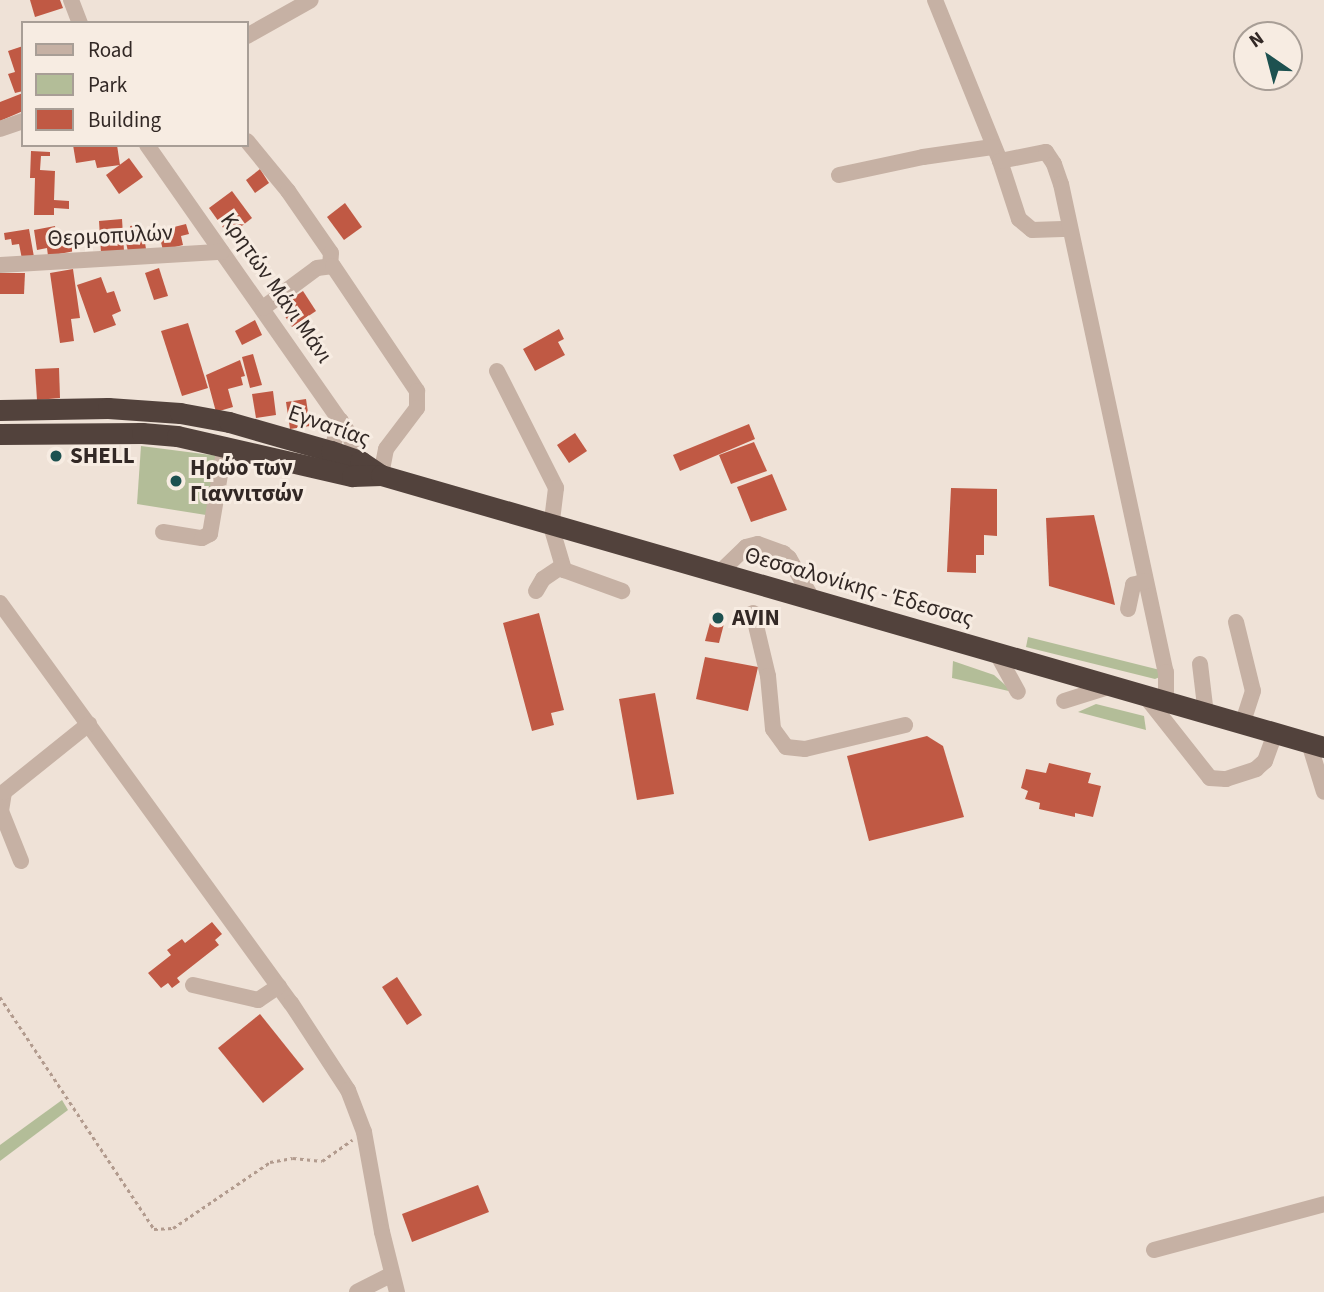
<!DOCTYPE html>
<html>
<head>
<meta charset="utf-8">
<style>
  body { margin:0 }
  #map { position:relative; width:1324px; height:1292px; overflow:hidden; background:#efe2d7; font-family:"Source Sans 3",sans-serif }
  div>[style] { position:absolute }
  .green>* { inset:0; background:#b3bd98 }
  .building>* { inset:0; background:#c05944 }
  .path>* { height:2.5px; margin-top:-1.25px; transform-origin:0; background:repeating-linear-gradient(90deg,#b29b8e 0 3.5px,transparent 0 7px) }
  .minor>* { height:16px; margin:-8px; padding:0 8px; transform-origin:8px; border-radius:8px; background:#c6b1a4 }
  .highway>* { height:21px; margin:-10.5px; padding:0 10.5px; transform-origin:10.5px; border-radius:10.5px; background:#52423c }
  .dots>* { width:19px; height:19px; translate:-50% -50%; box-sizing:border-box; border:4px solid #f7ece2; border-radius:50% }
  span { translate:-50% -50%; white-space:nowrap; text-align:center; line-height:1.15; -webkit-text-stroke:6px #f7ece2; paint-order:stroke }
  .street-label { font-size:23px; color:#322825 }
  .poi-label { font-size:23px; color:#322825; font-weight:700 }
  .left { translate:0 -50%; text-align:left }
  .legend { position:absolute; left:21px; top:21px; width:228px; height:126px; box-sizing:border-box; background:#f7ece2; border:2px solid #a89e96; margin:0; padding:9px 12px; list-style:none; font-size:21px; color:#322825 }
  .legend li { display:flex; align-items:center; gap:14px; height:35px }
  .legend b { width:35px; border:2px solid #a89e96 }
  .north { position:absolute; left:1233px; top:21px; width:70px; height:70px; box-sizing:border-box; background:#f7ece2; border:2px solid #a89e96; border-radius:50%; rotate:325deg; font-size:19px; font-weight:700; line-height:28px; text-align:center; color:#322825 }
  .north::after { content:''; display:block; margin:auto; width:24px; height:32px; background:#1d5150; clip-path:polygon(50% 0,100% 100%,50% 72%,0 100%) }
</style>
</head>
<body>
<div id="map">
  <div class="green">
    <div style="clip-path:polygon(141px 446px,219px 456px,206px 515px,137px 504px)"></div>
    <div style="clip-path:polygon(1028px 637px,1160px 670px,1160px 677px,1155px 679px,1026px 647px)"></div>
    <div style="clip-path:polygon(953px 661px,994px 675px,1013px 692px,952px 678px)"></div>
    <div style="clip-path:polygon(1096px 704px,1144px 716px,1146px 730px,1078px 712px)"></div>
    <div style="clip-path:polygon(62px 1100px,68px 1110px,0 1161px,0 1145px)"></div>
  </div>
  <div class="building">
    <div style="clip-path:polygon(30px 0,60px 0,63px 8px,35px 17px)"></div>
    <div style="clip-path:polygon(23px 46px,23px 91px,15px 93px,8px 74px,15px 72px,8px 51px)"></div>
    <div style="clip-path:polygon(23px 93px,23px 111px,0 121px,0 102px)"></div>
    <div style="clip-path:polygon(73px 145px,117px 145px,120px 165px,97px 168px,95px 160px,76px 163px)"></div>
    <div style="clip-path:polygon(31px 151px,50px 152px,50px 156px,41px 156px,40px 170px,55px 171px,54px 200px,69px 201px,69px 209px,54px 208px,54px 215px,34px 215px,35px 178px,30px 178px)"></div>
    <div style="clip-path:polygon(129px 158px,143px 177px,119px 194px,106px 175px)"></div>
    <div style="clip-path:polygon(260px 169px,269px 183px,255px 193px,246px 180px)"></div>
    <div style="clip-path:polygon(232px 191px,252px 218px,229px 236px,209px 208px)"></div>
    <div style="clip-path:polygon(345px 203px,362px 227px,344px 240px,327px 217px)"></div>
    <div style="clip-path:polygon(122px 219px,124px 251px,101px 253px,99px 221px)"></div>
    <div style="clip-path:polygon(142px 224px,146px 249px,128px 252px,124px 232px,131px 231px,130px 226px)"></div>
    <div style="clip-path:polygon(186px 224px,189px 234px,181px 236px,183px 245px,163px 250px,158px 231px)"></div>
    <div style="clip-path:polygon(55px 226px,56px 233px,71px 231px,75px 251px,48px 256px,47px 248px,37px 250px,34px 230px)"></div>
    <div style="clip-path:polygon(29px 229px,34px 257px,22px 259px,19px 244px,12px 245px,11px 239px,5px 240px,4px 233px)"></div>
    <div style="clip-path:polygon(159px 268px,168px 296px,154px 300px,145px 273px)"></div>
    <div style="clip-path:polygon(73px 269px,80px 318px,71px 319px,74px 341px,60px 343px,50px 273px)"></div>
    <div style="clip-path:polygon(0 273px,25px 273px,24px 294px,0 294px)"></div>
    <div style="clip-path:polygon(101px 277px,107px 293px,114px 291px,121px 311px,112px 315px,116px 325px,94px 333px,77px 285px)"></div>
    <div style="clip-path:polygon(303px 291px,316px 311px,292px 327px,279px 307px)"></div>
    <div style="clip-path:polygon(255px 320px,262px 335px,242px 345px,235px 331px)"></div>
    <div style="clip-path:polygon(188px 323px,208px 388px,182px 396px,161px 331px)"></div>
    <div style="clip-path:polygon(559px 329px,564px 339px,558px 342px,565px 355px,535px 371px,523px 349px)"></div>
    <div style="clip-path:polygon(253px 354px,262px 385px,250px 388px,242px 357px)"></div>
    <div style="clip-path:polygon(240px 360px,245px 376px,241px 377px,243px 385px,228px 389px,233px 407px,216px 412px,206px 375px)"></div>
    <div style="clip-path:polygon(59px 368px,60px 398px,37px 400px,35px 369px)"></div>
    <div style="clip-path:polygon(273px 391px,276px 415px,256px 418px,252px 394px)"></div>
    <div style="clip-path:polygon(306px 399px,310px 426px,290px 429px,286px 402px)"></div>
    <div style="clip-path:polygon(749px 424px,755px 439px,680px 471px,673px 455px)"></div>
    <div style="clip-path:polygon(575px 433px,587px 451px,569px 463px,557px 445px)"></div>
    <div style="clip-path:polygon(754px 442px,767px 471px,731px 484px,719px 455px)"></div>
    <div style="clip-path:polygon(772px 474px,787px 510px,751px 522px,737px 487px)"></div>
    <div style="clip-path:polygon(951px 488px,997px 489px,997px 536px,984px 535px,984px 555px,976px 555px,976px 573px,947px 572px)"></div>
    <div style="clip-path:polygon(1094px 515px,1109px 578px,1115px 605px,1049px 586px,1046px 518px)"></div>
    <div style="clip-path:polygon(713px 612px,726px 616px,719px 643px,705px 641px)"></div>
    <div style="clip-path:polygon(539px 613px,564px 710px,551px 713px,554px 725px,532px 731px,503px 623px)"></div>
    <div style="clip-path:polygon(705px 657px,758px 667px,748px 711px,696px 699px)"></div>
    <div style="clip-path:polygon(655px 693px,674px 794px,637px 800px,619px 699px)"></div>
    <div style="clip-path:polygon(927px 736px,943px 746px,964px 817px,869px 841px,847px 756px)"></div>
    <div style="clip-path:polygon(1049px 763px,1091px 773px,1088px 783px,1101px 786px,1093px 817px,1075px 813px,1075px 817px,1039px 809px,1040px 803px,1025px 799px,1028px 791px,1021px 788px,1026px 769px,1046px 773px)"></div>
    <div style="clip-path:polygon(212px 922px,222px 934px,215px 940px,219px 945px,177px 978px,180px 982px,172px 988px,168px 983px,161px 988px,148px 973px,171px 955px,167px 950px,182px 939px,185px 943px)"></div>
    <div style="clip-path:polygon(397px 977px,422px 1015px,407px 1025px,382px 987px)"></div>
    <div style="clip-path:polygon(260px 1014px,304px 1069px,263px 1103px,218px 1048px)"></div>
    <div style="clip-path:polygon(478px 1185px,489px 1212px,412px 1242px,402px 1214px)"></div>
  </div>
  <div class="path">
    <div style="left:0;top:997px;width:278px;rotate:56.4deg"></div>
    <div style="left:154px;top:1229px;width:19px;rotate:-3deg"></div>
    <div style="left:173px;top:1228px;width:117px;rotate:-34.2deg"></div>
    <div style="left:270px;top:1162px;width:23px;rotate:-10deg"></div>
    <div style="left:293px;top:1158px;width:29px;rotate:6deg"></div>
    <div style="left:322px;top:1161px;width:37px;rotate:-35deg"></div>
  </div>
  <div class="minor">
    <div style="left:71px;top:0;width:25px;rotate:69deg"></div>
    <div style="left:935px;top:0;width:174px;rotate:68deg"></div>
    <div style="left:1000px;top:161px;width:61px;rotate:71.9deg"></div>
    <div style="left:1019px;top:219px;width:17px;rotate:40deg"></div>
    <div style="left:1032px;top:230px;width:38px;rotate:-2deg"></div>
    <div style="left:247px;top:36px;width:73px;rotate:-29.4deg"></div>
    <div style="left:0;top:129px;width:24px;rotate:-19deg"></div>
    <div style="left:247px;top:141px;width:65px;rotate:50.6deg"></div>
    <div style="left:288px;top:191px;width:75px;rotate:55.3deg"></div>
    <div style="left:331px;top:253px;width:13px;rotate:94deg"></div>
    <div style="left:147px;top:145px;width:350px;rotate:55deg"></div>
    <div style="left:348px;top:432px;width:31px;rotate:68deg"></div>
    <div style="left:1000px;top:161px;width:47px;rotate:-11.1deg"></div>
    <div style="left:1046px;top:152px;width:14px;rotate:56deg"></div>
    <div style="left:1054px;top:164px;width:21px;rotate:71deg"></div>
    <div style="left:1061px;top:184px;width:499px;rotate:77.9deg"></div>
    <div style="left:1166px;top:672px;width:31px;rotate:90deg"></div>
    <div style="left:839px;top:175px;width:86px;rotate:-12.1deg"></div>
    <div style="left:923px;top:157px;width:70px;rotate:-8.2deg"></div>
    <div style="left:0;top:265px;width:222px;rotate:-3.4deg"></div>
    <div style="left:263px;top:308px;width:67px;rotate:-36.5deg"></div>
    <div style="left:317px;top:268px;width:16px;rotate:-7deg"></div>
    <div style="left:333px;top:266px;width:151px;rotate:56.1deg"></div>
    <div style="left:417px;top:391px;width:17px;rotate:90deg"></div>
    <div style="left:417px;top:408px;width:51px;rotate:127.1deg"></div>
    <div style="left:386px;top:449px;width:26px;rotate:101deg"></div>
    <div style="left:497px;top:371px;width:131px;rotate:63.2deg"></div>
    <div style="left:556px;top:488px;width:38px;rotate:97deg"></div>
    <div style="left:551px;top:526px;width:46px;rotate:73.5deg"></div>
    <div style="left:564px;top:570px;width:62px;rotate:19.9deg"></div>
    <div style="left:331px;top:451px;width:32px;rotate:-72deg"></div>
    <div style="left:163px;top:532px;width:39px;rotate:9deg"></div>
    <div style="left:202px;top:538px;width:9px;rotate:-27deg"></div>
    <div style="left:210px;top:534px;width:90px;rotate:-80.4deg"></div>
    <div style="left:718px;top:574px;width:39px;rotate:-44deg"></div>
    <div style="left:746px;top:547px;width:12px;rotate:-14deg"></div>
    <div style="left:758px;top:544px;width:27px;rotate:20deg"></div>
    <div style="left:783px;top:553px;width:8px;rotate:40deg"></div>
    <div style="left:789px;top:558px;width:48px;rotate:60.3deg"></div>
    <div style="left:536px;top:591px;width:14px;rotate:-60deg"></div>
    <div style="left:543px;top:579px;width:23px;rotate:-34deg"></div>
    <div style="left:0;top:603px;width:495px;rotate:54deg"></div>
    <div style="left:291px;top:1003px;width:104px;rotate:56.8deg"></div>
    <div style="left:348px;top:1090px;width:45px;rotate:69.1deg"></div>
    <div style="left:364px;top:1132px;width:102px;rotate:79.8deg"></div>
    <div style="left:382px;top:1232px;width:62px;rotate:76deg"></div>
    <div style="left:1128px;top:609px;width:25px;rotate:-78deg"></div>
    <div style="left:1133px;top:585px;width:13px;rotate:-18deg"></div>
    <div style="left:753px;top:613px;width:65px;rotate:76.6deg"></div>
    <div style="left:768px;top:676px;width:53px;rotate:84.6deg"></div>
    <div style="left:773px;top:729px;width:22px;rotate:54deg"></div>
    <div style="left:786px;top:747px;width:19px;rotate:6deg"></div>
    <div style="left:805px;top:749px;width:103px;rotate:-13.5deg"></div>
    <div style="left:1236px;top:622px;width:71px;rotate:76.2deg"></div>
    <div style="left:1253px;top:691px;width:35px;rotate:108deg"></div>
    <div style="left:997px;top:654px;width:43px;rotate:61.1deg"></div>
    <div style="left:1200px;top:664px;width:50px;rotate:83.2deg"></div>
    <div style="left:1146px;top:697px;width:103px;rotate:51.7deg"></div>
    <div style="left:1210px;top:778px;width:16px;rotate:4deg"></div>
    <div style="left:1226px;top:779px;width:32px;rotate:-18deg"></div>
    <div style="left:1256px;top:769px;width:12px;rotate:-42deg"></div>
    <div style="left:1265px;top:761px;width:30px;rotate:-70deg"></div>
    <div style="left:1064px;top:701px;width:46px;rotate:-17.7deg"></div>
    <div style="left:1309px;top:743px;width:51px;rotate:73deg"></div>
    <div style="left:21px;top:861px;width:54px;rotate:-111.8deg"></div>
    <div style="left:1px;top:811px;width:19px;rotate:-81deg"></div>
    <div style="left:4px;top:792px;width:109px;rotate:-38.7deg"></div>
    <div style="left:193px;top:985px;width:67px;rotate:13deg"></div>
    <div style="left:258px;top:1000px;width:25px;rotate:-34deg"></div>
    <div style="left:1154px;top:1250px;width:176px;rotate:-15.1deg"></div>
    <div style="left:357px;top:1292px;width:38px;rotate:-27deg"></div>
  </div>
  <div class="highway">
    <div style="left:0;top:410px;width:108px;rotate:-1.1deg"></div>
    <div style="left:108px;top:408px;width:72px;rotate:4deg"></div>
    <div style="left:180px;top:413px;width:50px;rotate:10.4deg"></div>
    <div style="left:229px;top:422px;width:106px;rotate:15.9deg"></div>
    <div style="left:331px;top:451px;width:31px;rotate:19deg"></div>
    <div style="left:360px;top:461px;width:25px;rotate:34deg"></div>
    <div style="left:0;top:434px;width:142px;rotate:-0.4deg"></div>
    <div style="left:142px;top:433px;width:35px;rotate:5deg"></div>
    <div style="left:177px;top:436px;width:180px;rotate:12.9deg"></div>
    <div style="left:352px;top:476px;width:29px;rotate:-2deg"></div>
    <div style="left:381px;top:475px;width:981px;rotate:16.09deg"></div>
  </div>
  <div class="dots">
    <div style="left:56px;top:456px;background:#1d5150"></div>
    <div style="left:176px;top:481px;background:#1d5150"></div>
    <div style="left:718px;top:618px;background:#1d5150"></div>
  </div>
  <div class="street-label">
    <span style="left:110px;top:236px;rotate:-3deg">Θερμοπυλών</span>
    <span style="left:276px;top:288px;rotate:55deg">Κρητών Μάνι Μάνι</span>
    <span style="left:329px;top:426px;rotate:19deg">Εγνατίας</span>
    <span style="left:859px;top:587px;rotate:16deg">Θεσσαλονίκης - Έδεσσας</span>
  </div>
  <div class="poi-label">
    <span class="left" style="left:70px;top:456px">SHELL</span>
    <span class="left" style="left:190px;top:481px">Ηρώο των<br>Γιαννιτσών</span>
    <span class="left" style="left:732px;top:618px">AVIN</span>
  </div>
  <ul class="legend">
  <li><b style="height:9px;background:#c6b1a4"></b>Road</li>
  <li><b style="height:19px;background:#b3bd98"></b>Park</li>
  <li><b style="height:19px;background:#c05944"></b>Building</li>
  </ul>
  <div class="north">N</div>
</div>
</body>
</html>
